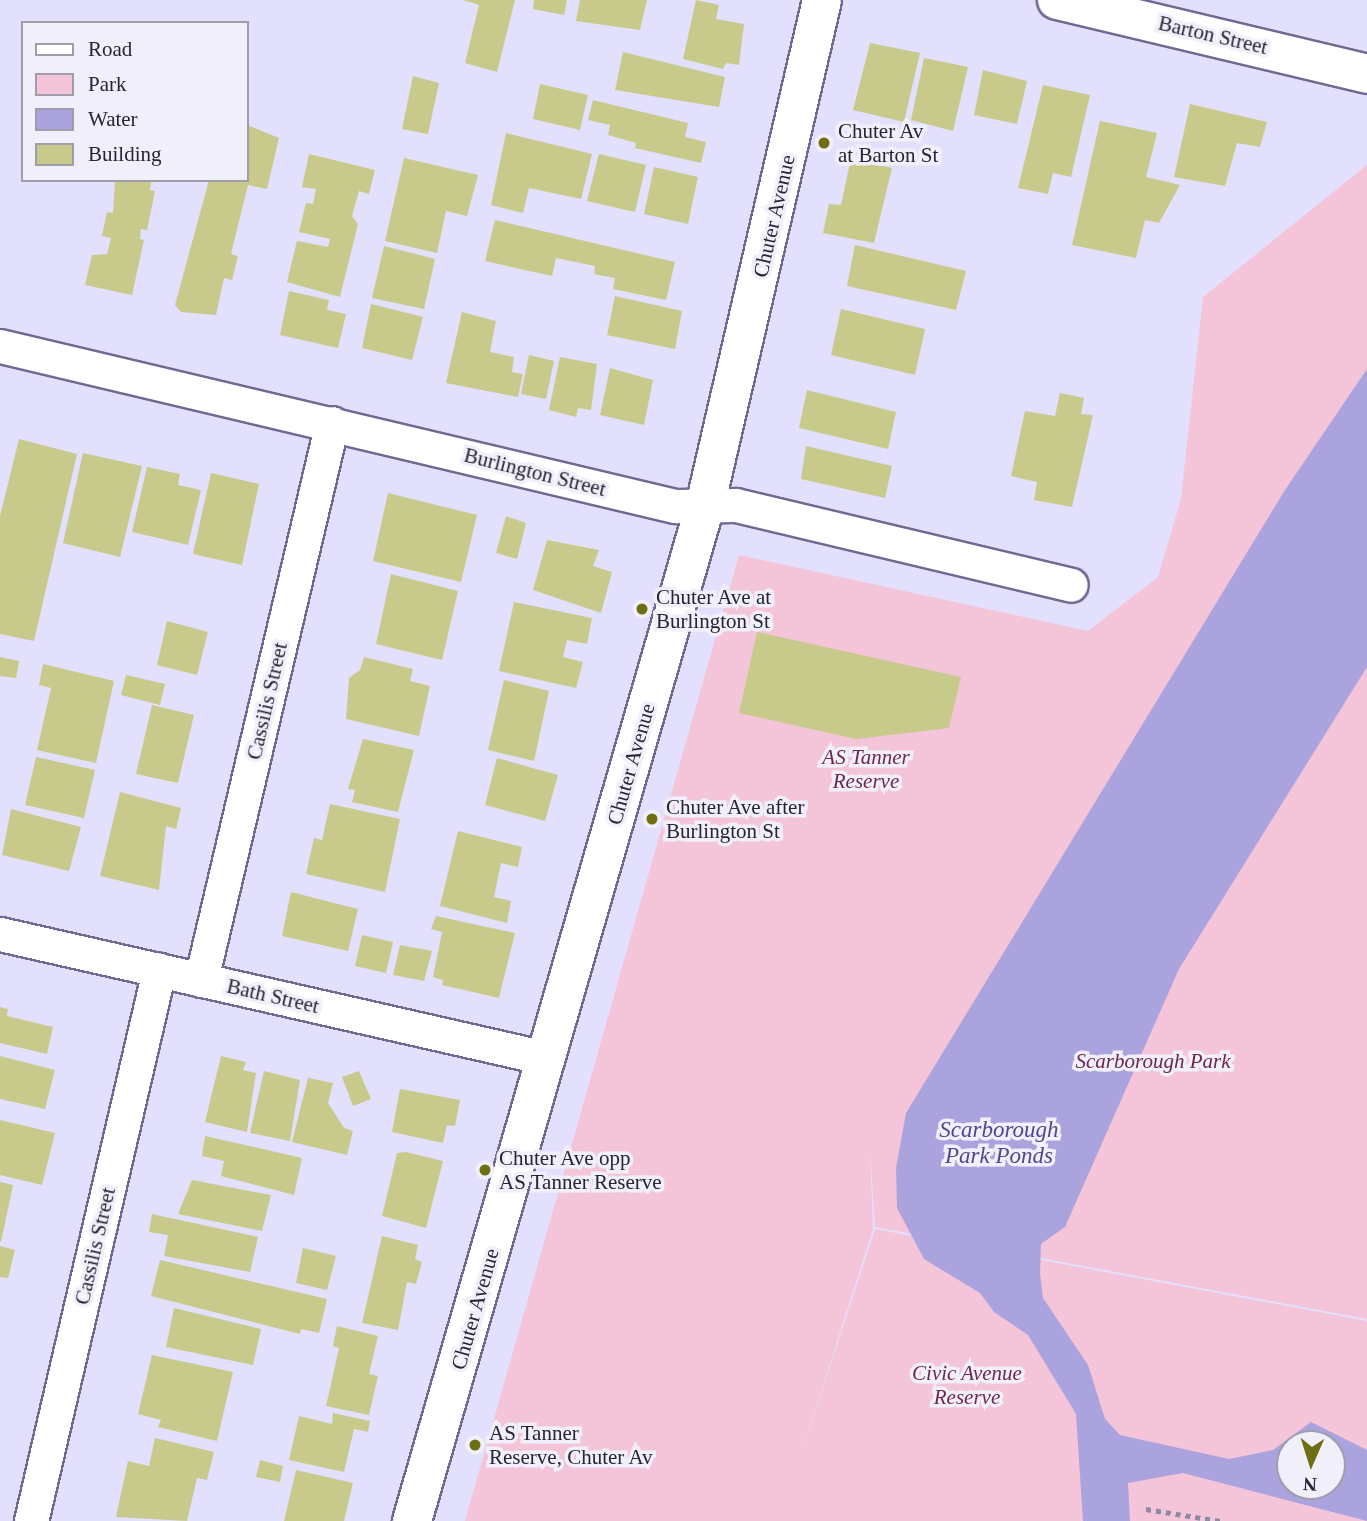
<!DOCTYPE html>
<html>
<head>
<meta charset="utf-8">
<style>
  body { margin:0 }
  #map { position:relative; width:1367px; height:1521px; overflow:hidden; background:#e3e0fd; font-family:Georgia,serif }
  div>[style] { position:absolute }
  .green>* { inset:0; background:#f4c4d9 }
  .water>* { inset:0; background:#aba3dd }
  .building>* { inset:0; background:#c7ca8b }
  .path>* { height:4.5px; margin-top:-2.25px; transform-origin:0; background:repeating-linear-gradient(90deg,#8d8aa2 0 5px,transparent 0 10px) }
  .roads { filter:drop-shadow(2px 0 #6f6993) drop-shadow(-2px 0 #6f6993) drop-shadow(0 2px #6f6993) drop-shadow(0 -2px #6f6993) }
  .minor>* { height:33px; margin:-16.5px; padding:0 16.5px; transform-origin:16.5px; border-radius:16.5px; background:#fff }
  .tertiary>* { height:38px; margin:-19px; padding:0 19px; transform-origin:19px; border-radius:19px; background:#fff }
  .secondary>* { height:38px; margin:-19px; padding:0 19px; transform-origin:19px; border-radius:19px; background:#fff }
  .dots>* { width:19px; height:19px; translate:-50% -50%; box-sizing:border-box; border:4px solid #f1f0fa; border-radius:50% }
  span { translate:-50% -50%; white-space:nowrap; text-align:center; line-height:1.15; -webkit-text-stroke:7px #f1f0fa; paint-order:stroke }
  .street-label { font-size:21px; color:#262435 }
  .poi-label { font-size:21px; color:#262435 }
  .left { translate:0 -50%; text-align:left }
  .park-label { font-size:21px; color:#6f264d; font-style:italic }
  .water-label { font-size:23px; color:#54458c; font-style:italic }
  .legend { position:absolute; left:21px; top:21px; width:228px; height:161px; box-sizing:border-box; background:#f1f0fa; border:2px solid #a09eab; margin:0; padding:9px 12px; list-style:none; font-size:21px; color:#262435 }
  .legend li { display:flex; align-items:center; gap:14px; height:35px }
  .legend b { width:35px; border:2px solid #a09eab }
  .north { position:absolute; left:1276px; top:1430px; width:70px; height:70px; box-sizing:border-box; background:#f1f0fa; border:2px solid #a09eab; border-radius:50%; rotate:183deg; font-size:19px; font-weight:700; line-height:28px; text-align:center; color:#262435 }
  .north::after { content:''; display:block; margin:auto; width:24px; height:32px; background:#6e6f12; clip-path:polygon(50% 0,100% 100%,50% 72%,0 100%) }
</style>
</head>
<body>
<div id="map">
  <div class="green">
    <div style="clip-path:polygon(evenodd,1367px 165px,1367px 1319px,875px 1227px,870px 1147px,873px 1229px,796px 1470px,875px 1229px,1367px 1321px,1367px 1521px,465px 1521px,739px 555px,1088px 631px,1158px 577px,1181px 499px,1203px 297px,1367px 165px,1290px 1444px,1332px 1444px,1332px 1486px,1290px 1486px,1290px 1444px)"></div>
  </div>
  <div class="water">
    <div style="clip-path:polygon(evenodd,1367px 369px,1367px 667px,1179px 969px,1065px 1227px,1041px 1244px,1040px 1274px,1043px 1298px,1088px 1365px,1105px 1419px,1120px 1435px,1229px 1459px,1273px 1450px,1311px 1422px,1367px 1450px,1367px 1521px,1183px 1473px,1128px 1483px,1130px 1521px,1083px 1521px,1076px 1414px,1028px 1335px,994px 1312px,980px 1293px,924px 1259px,897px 1208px,896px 1168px,906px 1113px,1285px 490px,1367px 369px,1290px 1444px,1332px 1444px,1332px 1486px,1290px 1486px,1290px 1444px)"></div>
  </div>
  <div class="building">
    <div style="clip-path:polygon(515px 0,497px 72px,465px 63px,479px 5px,463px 0)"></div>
    <div style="clip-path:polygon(534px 0,567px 0,564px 15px,533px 9px)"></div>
    <div style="clip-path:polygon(580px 0,647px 0,640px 30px,576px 21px)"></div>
    <div style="clip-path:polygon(696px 0,719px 5px,716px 19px,744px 24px,739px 65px,726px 63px,723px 69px,683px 59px)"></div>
    <div style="clip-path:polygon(870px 43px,920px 53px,904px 122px,853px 110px)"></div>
    <div style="clip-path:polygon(623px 52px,725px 77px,719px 107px,615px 90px)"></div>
    <div style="clip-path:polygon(924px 58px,968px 67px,953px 131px,911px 120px)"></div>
    <div style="clip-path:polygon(983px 70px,1027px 81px,1017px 124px,974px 115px)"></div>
    <div style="clip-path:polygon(413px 76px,439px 83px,428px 134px,402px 129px)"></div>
    <div style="clip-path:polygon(540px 84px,588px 95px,580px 130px,533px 119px)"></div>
    <div style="clip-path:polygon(1043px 85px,1090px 95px,1071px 177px,1053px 173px,1048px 194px,1018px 188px)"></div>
    <div style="clip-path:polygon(593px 100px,688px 123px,685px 137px,706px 142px,701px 163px,635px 148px,636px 143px,608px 135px,610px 125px,588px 120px)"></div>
    <div style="clip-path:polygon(1190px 104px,1267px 122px,1260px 147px,1237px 143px,1225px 186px,1174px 177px)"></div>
    <div style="clip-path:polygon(1100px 121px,1157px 133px,1146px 177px,1180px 185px,1159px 223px,1145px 220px,1136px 258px,1072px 245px)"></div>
    <div style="clip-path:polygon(247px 125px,279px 138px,267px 189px,248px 185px,231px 254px,238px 256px,232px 280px,224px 278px,216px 315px,181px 312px,175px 305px,209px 180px,247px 180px)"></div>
    <div style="clip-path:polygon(506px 133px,592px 154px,581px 199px,529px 188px,523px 213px,491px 205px)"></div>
    <div style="clip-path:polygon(309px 154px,375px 170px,369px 194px,359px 191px,352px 216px,358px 224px,340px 297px,287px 282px,297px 241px,328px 247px,330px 239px,299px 232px,306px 203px,313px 204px,316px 189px,302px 187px)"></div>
    <div style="clip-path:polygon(599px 154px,646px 165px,635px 212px,587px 201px)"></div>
    <div style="clip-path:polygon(404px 158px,478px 175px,467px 216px,446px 211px,437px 253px,385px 241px)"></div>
    <div style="clip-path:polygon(851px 158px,892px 168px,874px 243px,823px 233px,829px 204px,841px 205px)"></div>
    <div style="clip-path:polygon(654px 167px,698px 177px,688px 224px,644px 214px)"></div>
    <div style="clip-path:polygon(115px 180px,158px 180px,151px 182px,150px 190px,155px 191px,147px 230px,141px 229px,140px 239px,144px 240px,132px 295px,85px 285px,92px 255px,107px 254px,111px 238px,102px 236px,107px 212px,113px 213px)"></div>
    <div style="clip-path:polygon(495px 220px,675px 262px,666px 300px,613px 289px,615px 278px,594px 274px,595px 266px,556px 258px,552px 276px,485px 261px)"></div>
    <div style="clip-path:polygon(855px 245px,966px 271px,956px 310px,847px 286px)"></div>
    <div style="clip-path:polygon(384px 246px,435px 259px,424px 309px,372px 298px)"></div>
    <div style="clip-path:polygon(289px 291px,329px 300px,327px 310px,346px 314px,338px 348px,280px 335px)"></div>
    <div style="clip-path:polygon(615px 296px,682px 311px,675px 349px,607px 335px)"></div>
    <div style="clip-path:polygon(371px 304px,423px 317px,412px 360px,362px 348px)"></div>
    <div style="clip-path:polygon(841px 309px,925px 329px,915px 375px,831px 355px)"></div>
    <div style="clip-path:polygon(462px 312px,496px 321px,490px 352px,514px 357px,512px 372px,523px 374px,518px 397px,446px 383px)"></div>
    <div style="clip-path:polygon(529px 355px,554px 361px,546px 399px,521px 394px)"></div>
    <div style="clip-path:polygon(560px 357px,597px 364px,591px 410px,578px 408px,576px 417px,549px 410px)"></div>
    <div style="clip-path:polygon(610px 368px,653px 380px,644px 425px,600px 415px)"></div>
    <div style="clip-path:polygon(807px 390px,896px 412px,888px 449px,799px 428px)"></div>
    <div style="clip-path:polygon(1060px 393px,1084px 398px,1081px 414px,1093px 415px,1072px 507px,1034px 500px,1037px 482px,1011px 476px,1025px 411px,1055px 416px)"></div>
    <div style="clip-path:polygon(19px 439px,77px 454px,34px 641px,0 634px,0 516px)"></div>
    <div style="clip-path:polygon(806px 446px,892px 466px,885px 498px,801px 479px)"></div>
    <div style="clip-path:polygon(83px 453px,142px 466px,120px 557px,63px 543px)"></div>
    <div style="clip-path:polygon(147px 467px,180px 474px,178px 485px,201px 490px,188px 545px,132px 532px)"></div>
    <div style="clip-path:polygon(211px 473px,259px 484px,242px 565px,193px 554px)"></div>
    <div style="clip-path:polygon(388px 493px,477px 515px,461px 582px,373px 561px)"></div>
    <div style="clip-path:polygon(506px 516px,526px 523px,517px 559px,496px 553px)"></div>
    <div style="clip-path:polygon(547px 540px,599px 550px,593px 566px,612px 572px,601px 613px,533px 590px)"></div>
    <div style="clip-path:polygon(391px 574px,458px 591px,442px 660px,376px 644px)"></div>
    <div style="clip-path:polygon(514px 602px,592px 618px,587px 644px,567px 640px,563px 657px,583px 662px,576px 688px,499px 671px)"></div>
    <div style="clip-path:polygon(167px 621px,208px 632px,197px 675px,157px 665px)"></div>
    <div style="clip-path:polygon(757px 632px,961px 677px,949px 728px,856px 739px,739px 713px)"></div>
    <div style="clip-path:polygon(0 657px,19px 661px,16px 678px,0 676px)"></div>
    <div style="clip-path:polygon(364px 657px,413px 669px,410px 681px,430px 686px,419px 736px,346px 719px,349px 678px,360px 670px)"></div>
    <div style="clip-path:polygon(43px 664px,114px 681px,96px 763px,37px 750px,51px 688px,39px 685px)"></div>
    <div style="clip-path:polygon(126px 675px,165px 684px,160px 705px,121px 695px)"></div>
    <div style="clip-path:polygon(504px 680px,549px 691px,534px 761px,488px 750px)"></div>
    <div style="clip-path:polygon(152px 705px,194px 715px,178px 783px,136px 774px)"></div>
    <div style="clip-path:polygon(363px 739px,414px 750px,398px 812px,352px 802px,355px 790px,348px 789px)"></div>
    <div style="clip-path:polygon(36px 757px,95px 770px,84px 818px,25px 805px)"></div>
    <div style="clip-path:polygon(497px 758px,558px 775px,545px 821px,485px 805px)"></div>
    <div style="clip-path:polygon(120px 792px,181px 808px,176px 829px,166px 826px,159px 890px,100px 876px)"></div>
    <div style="clip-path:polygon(330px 804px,400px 819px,385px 892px,306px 874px,314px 838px,322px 840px)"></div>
    <div style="clip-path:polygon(11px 809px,81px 827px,69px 871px,2px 855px)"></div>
    <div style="clip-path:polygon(458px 831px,522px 847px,518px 867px,501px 863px,494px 897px,511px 901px,507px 923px,440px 906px)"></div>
    <div style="clip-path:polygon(291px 892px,358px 909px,348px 951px,282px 936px)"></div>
    <div style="clip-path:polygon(436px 916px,515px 933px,499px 998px,442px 985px,443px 980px,433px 977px,442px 932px,431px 929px)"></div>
    <div style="clip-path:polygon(362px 935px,393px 942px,386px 973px,355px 966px)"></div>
    <div style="clip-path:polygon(400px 945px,432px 951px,424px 981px,393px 975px)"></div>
    <div style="clip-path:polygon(0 1007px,8px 1009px,7px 1016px,53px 1027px,47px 1054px,0 1043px)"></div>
    <div style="clip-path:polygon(0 1056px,55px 1070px,45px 1109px,0 1099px)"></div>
    <div style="clip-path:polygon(221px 1056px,246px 1062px,243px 1070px,256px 1073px,247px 1132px,205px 1122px)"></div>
    <div style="clip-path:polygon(264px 1071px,300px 1080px,290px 1141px,250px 1133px)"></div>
    <div style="clip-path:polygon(359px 1071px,371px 1099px,353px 1106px,342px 1077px)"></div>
    <div style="clip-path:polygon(308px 1078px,333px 1083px,328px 1103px,344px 1128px,353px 1131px,347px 1155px,292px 1142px)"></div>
    <div style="clip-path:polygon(400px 1089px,460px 1100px,455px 1126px,447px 1125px,443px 1143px,392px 1132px)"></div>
    <div style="clip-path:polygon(0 1120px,55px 1133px,42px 1185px,0 1175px)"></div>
    <div style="clip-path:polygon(205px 1136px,302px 1158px,294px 1195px,221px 1176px,224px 1161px,202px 1156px)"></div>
    <div style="clip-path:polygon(406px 1152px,443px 1161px,426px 1228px,382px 1216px,397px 1153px)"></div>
    <div style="clip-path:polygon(192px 1180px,271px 1195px,262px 1231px,178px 1214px)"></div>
    <div style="clip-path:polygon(0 1182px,13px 1185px,1px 1242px,0 1242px)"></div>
    <div style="clip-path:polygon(152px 1214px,258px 1237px,250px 1272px,164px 1256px,168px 1235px,149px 1232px)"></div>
    <div style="clip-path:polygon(382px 1236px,418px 1245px,415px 1259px,422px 1262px,416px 1284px,407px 1282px,398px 1330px,362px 1323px)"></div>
    <div style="clip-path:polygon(0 1246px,15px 1250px,8px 1278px,0 1277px)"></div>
    <div style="clip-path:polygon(303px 1248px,336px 1256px,327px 1290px,296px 1283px)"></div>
    <div style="clip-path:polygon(160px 1260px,327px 1299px,319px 1333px,301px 1329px,300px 1334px,151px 1296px)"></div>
    <div style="clip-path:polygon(174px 1308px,261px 1329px,253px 1365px,166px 1347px)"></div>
    <div style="clip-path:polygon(337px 1326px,378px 1336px,369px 1374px,378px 1376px,369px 1415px,326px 1406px,339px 1348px,333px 1346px)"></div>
    <div style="clip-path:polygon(152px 1355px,233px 1372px,217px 1441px,158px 1427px,161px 1420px,138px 1414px)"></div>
    <div style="clip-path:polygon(333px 1413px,370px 1421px,368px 1432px,354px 1429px,344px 1472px,289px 1460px,299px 1416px,332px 1424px)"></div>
    <div style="clip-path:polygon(155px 1438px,214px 1452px,207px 1480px,197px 1478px,187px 1521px,116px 1517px,128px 1461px,149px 1466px)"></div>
    <div style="clip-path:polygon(260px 1460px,283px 1466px,280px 1482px,256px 1477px)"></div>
    <div style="clip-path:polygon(296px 1470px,353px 1483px,344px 1521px,284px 1521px)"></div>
  </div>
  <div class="path">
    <div style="left:1146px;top:1509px;width:75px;rotate:9.2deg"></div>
  </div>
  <div class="roads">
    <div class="minor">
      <div style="left:0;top:346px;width:694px;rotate:13.34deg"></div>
      <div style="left:675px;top:506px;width:61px;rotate:-0.9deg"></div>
      <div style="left:736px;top:505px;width:344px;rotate:13.4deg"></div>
      <div style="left:0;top:934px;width:560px;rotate:12.8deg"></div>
      <div style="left:201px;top:980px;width:572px;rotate:-76.77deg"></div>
      <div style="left:31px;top:1521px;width:566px;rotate:-76.92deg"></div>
    </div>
    <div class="tertiary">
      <div style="left:1057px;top:0;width:319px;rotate:13.4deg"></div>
    </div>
    <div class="secondary">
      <div style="left:412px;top:1521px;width:1056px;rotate:-73.9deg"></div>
      <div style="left:705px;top:506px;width:519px;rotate:-76.98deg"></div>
    </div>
  </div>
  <div class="dots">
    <div style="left:824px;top:143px;background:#6e6f12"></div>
    <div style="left:642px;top:609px;background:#6e6f12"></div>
    <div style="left:652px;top:819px;background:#6e6f12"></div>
    <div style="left:485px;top:1170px;background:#6e6f12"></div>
    <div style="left:475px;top:1445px;background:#6e6f12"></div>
  </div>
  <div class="street-label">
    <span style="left:1213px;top:35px;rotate:13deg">Barton Street</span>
    <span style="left:774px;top:216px;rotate:-77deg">Chuter Avenue</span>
    <span style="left:535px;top:472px;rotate:14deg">Burlington Street</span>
    <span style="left:267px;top:701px;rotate:-77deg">Cassilis Street</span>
    <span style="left:631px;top:764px;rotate:-74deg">Chuter Avenue</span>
    <span style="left:273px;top:996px;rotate:13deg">Bath Street</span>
    <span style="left:95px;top:1246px;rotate:-77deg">Cassilis Street</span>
    <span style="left:475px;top:1309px;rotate:-74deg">Chuter Avenue</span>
  </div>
  <div class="poi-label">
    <span class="left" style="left:838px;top:143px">Chuter Av<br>at Barton St</span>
    <span class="left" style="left:656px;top:609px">Chuter Ave at<br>Burlington St</span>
    <span class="left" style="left:666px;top:819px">Chuter Ave after<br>Burlington St</span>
    <span class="left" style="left:499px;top:1170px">Chuter Ave opp<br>AS Tanner Reserve</span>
    <span class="left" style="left:489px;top:1445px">AS Tanner<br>Reserve, Chuter Av</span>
  </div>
  <div class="park-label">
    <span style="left:866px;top:769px">AS Tanner<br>Reserve</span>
    <span style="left:1153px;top:1061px">Scarborough Park</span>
    <span style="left:967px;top:1385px">Civic Avenue<br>Reserve</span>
  </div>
  <div class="water-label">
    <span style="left:999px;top:1143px">Scarborough<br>Park Ponds</span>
  </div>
  <ul class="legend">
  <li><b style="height:9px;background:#fff"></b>Road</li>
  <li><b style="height:19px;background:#f4c4d9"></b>Park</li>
  <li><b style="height:19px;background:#aba3dd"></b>Water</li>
  <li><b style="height:19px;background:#c7ca8b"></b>Building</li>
  </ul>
  <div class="north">N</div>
</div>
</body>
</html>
